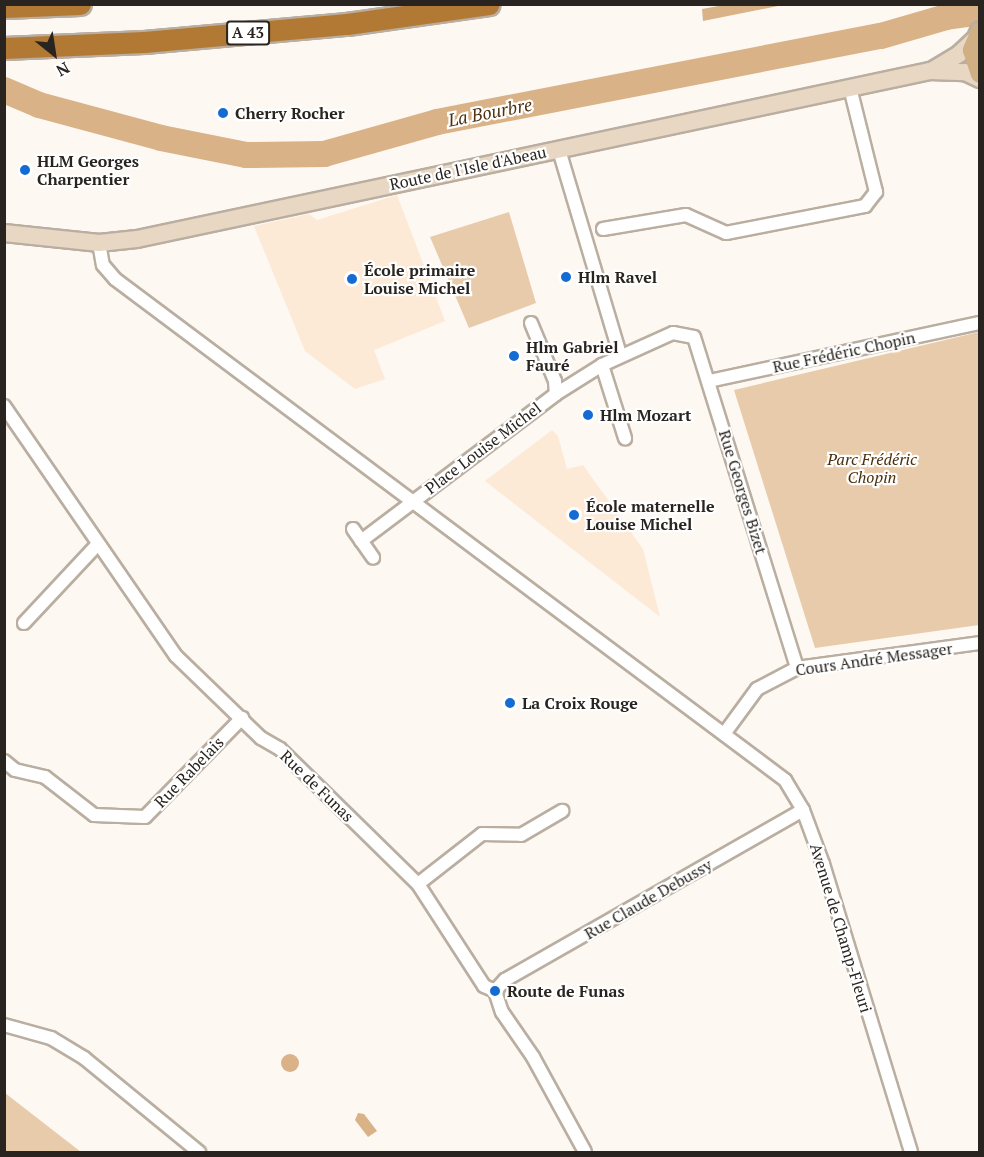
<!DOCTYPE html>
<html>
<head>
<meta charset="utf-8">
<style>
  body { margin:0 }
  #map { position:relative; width:984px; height:1157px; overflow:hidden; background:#fdf8f2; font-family:"PT Serif",serif }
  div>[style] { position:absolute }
  .built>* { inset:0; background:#fce9d6 }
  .green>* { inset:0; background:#e8cbaa }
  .water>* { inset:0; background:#d9b287 }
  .round { border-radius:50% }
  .river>* { height:26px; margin:-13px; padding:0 13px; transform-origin:13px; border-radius:13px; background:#d9b287 }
  .roads { filter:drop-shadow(2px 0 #baaea1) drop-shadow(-2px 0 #baaea1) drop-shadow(0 2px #baaea1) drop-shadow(0 -2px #baaea1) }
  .street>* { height:12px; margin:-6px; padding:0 6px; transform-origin:6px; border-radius:6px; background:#fff }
  .secondary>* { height:16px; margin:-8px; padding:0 8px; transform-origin:8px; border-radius:8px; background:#e8d7c2 }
  .primary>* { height:18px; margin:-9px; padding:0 9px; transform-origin:9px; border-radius:9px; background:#d0af85 }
  .highway>* { height:21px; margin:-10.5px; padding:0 10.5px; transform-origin:10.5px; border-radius:10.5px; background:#b17933 }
  .dots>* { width:16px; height:16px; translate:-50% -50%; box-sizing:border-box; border:3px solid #fff; border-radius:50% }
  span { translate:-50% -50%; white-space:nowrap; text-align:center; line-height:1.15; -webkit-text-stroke:4.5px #fff; paint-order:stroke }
  .shield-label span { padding:2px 4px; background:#fff; border:2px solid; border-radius:4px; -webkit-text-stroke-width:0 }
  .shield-label { font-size:15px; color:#29241f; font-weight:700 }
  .poi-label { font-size:16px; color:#29241f; font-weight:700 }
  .left { translate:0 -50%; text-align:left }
  .street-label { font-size:16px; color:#29241f }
  .park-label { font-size:16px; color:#492e0b; font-style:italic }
  .water-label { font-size:18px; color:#4d320f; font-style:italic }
  .frame { position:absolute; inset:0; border:6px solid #29241f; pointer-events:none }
  .north { position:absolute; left:24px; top:24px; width:60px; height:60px; -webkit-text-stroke:4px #fff; paint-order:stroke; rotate:150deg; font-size:16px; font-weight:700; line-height:24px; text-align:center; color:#29241f }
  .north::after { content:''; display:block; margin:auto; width:21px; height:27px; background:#29241f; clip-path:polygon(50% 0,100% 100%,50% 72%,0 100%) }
</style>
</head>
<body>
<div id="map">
  <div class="built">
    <div style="clip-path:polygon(397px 195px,445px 321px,374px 350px,385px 379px,355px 389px,305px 351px,254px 226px,309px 214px,317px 220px)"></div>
    <div style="clip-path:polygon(552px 430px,558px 436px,567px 469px,583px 465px,643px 549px,660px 617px,485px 481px)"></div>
  </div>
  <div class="green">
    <div style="clip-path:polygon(509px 212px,536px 303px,469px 328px,430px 237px)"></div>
    <div style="clip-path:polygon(979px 332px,979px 625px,815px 648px,734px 390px)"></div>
    <div style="clip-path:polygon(5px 1093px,81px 1152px,5px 1152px)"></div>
  </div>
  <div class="water">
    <div style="clip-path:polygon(724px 5px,725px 4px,783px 5px,703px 21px,702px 9px)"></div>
    <div class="round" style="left:281px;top:1054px;width:18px;height:18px"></div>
    <div style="clip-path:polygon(358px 1113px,364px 1114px,377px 1131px,368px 1137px,355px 1120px)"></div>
  </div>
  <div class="river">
    <div style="left:4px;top:90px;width:38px;rotate:23deg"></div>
    <div style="left:39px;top:105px;width:126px;rotate:15.1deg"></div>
    <div style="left:161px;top:138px;width:87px;rotate:11.3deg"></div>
    <div style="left:246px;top:155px;width:78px;rotate:-0.7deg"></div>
    <div style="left:324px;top:154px;width:117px;rotate:-15.8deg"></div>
    <div style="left:437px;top:122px;width:452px;rotate:-11deg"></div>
    <div style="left:881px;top:36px;width:68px;rotate:-16.3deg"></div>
    <div style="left:946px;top:17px;width:34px;rotate:-8deg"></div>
  </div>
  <div class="roads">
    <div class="street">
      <div style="left:559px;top:150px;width:214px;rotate:73.4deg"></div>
      <div style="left:603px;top:229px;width:84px;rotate:-9.6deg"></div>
      <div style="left:686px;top:215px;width:44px;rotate:24.2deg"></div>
      <div style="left:726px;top:233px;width:142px;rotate:-11deg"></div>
      <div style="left:865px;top:206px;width:18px;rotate:-52deg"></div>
      <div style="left:876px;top:192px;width:107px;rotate:-104deg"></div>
      <div style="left:99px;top:243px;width:22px;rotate:80deg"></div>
      <div style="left:103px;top:265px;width:18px;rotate:49deg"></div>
      <div style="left:115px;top:279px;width:837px;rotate:36.79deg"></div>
      <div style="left:785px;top:780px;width:35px;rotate:59deg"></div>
      <div style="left:803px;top:810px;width:58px;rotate:69.7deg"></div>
      <div style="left:823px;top:864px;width:301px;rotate:73deg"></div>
      <div style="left:531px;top:323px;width:63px;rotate:67.5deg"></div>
      <div style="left:555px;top:381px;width:13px;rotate:86deg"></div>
      <div style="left:602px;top:365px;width:77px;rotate:72.5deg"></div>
      <div style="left:709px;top:381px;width:277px;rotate:-12.1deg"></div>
      <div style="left:4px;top:406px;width:303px;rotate:55.5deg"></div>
      <div style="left:176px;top:656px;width:118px;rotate:44deg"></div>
      <div style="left:261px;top:738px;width:22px;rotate:30deg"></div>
      <div style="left:280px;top:749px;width:193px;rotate:44.4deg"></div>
      <div style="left:418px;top:884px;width:121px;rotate:57.1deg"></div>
      <div style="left:484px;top:986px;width:12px;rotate:24deg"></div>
      <div style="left:353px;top:529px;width:35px;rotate:55deg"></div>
      <div style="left:361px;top:541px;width:244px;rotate:-37deg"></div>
      <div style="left:556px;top:394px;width:54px;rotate:-32.2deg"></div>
      <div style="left:602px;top:365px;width:78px;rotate:-24.3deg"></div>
      <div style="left:673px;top:333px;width:21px;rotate:11deg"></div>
      <div style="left:694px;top:337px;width:347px;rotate:72.7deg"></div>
      <div style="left:24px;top:623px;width:108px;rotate:-46.9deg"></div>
      <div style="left:724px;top:734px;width:56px;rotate:-53.7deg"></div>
      <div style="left:757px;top:689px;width:45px;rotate:-27.7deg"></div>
      <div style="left:797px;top:668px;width:185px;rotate:-7.8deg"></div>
      <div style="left:4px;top:761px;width:14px;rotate:39deg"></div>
      <div style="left:15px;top:770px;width:31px;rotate:13deg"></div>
      <div style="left:45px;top:777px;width:62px;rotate:37.8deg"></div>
      <div style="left:94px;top:815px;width:51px;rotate:2.2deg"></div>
      <div style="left:145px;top:817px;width:139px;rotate:-45.6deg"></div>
      <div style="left:418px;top:884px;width:81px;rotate:-38deg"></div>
      <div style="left:482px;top:834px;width:39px;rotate:1deg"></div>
      <div style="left:521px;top:835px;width:48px;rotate:-30.3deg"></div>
      <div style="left:495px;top:991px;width:15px;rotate:-48deg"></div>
      <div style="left:505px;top:980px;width:343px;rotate:-29.7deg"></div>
      <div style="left:495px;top:991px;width:22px;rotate:72deg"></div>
      <div style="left:502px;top:1012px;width:55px;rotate:55.4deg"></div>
      <div style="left:533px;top:1057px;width:108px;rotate:61.3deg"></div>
      <div style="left:4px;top:1025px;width:49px;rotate:15.5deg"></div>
      <div style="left:51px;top:1038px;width:39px;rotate:31deg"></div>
      <div style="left:84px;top:1058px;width:149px;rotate:39.3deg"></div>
    </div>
    <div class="secondary">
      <div style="left:931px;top:71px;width:33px;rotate:-31deg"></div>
      <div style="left:959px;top:54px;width:22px;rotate:-43deg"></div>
      <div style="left:4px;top:233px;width:96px;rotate:6deg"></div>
      <div style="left:99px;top:243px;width:38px;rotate:-6deg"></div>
      <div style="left:137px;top:239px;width:811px;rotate:-11.96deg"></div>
      <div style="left:930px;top:71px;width:35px;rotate:2deg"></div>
      <div style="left:965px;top:72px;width:17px;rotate:25deg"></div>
    </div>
    <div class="primary">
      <div style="left:980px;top:31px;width:21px;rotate:113deg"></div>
      <div style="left:972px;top:50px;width:25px;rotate:72deg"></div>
    </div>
    <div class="highway">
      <div style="left:4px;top:7px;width:76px;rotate:-2.3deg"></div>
      <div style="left:4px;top:48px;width:140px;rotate:-2.5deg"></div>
      <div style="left:144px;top:42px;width:204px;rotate:-5.1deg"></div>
      <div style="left:347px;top:24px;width:143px;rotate:-8deg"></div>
    </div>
  </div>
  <div class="dots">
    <div style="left:223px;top:113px;background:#146bd4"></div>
    <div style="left:25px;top:170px;background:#146bd4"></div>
    <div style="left:566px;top:277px;background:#146bd4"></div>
    <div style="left:352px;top:279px;background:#146bd4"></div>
    <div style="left:514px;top:356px;background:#146bd4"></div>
    <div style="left:588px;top:415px;background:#146bd4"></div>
    <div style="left:574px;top:515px;background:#146bd4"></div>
    <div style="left:510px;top:703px;background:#146bd4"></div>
    <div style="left:495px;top:991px;background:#146bd4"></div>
  </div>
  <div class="shield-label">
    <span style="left:248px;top:33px">A 43</span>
  </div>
  <div class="poi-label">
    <span class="left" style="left:235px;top:113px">Cherry Rocher</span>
    <span class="left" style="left:37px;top:170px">HLM Georges<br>Charpentier</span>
    <span class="left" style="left:364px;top:279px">École primaire<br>Louise Michel</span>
    <span class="left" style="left:578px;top:277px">Hlm Ravel</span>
    <span class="left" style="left:526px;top:356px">Hlm Gabriel<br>Fauré</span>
    <span class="left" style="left:600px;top:415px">Hlm Mozart</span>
    <span class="left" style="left:586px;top:515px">École maternelle<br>Louise Michel</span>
    <span class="left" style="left:522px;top:703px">La Croix Rouge</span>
    <span class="left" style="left:507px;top:991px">Route de Funas</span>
  </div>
  <div class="street-label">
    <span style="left:468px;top:168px;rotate:-12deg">Route de l'Isle d'Abeau</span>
    <span style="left:844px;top:352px;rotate:-12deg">Rue Frédéric Chopin</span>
    <span style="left:483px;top:448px;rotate:-37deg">Place Louise Michel</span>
    <span style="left:743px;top:492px;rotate:73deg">Rue Georges Bizet</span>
    <span style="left:874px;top:659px;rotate:-8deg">Cours André Messager</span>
    <span style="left:189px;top:772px;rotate:-46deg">Rue Rabelais</span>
    <span style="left:317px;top:786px;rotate:44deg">Rue de Funas</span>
    <span style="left:648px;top:899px;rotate:-30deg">Rue Claude Debussy</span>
    <span style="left:841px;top:928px;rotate:73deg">Avenue de Champ-Fleuri</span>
  </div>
  <div class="park-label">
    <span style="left:872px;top:468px">Parc Frédéric<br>Chopin</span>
  </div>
  <div class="water-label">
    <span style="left:490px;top:112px;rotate:-11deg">La Bourbre</span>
  </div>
  <div class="frame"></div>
  <div class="north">N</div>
</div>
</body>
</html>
